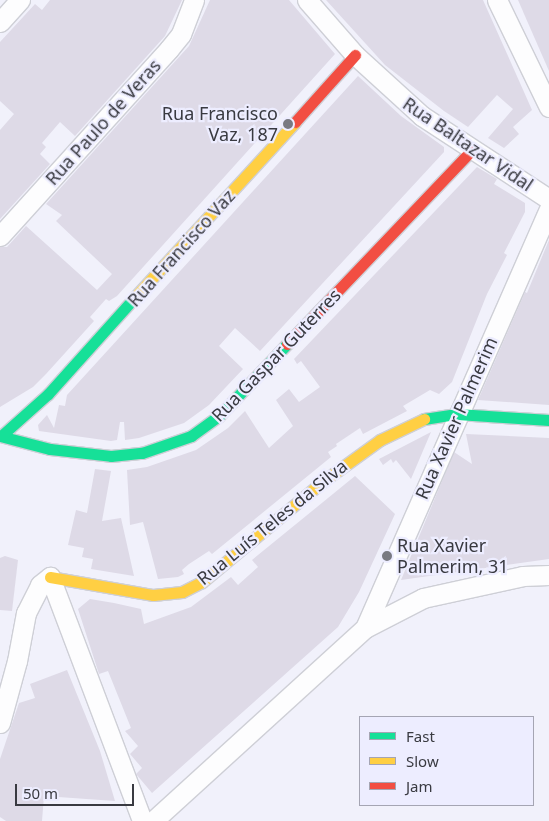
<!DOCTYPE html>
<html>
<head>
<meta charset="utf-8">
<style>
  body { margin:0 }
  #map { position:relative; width:549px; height:821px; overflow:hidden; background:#f1f1fb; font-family:"Noto Sans",sans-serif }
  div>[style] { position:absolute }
  .building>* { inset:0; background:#dedae7 }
  .roads { filter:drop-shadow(1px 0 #cecfd6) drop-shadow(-1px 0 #cecfd6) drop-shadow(0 1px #cecfd6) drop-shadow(0 -1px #cecfd6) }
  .street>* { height:19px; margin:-9.5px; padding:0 9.5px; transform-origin:9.5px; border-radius:9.5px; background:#fdfdfe }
  .fast>* { height:11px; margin:-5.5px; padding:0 5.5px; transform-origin:5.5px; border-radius:5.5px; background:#16e098 }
  .slow>* { height:11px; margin:-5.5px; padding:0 5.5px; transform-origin:5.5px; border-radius:5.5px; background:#ffcf43 }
  .jam>* { height:11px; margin:-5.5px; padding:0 5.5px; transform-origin:5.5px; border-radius:5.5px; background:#f24e42 }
  .dots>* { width:14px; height:14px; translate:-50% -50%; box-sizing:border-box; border:2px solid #ededff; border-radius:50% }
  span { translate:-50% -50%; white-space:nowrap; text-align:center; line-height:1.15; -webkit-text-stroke:4.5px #ededff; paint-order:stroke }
  .poi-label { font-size:18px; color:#393a41 }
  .right { translate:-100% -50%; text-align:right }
  .left { translate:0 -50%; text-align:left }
  .street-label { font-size:18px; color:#393a41 }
  .legend { position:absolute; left:359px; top:716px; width:175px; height:90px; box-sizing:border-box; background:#ededff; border:1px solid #a5a5b3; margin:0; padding:6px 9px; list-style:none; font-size:15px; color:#393a41 }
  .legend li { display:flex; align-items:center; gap:10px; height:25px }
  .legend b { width:25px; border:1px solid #a5a5b3 }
  .scale { position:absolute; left:15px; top:784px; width:119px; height:22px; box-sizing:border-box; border:2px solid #393a41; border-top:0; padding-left:6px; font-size:15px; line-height:18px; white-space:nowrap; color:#393a41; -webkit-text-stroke:4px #ededff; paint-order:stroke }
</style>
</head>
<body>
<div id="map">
  <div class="building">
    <div style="clip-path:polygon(50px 0,182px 0,165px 36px,75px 136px,60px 122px,42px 143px,46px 147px,40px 154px,50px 164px,0 219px,0 130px,14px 114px,0 101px,0 42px,35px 4px,42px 10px)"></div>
    <div style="clip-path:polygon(210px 0,289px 0,335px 54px,117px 296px,109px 301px,106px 299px,90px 317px,94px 321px,46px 374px,33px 387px,0 407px,0 247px,7px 247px,26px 226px,97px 290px,112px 274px,56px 221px,62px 215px,46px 204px,189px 46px)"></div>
    <div style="clip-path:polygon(326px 0,483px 0,532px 110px,513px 127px,519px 134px,504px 148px,488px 138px,513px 109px,497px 95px,468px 127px,444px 111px,385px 65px)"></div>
    <div style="clip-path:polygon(518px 0,549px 0,549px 71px,528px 23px)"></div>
    <div style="clip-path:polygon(358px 76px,401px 116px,444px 147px,444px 152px,260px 351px,235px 328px,219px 346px,243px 369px,209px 405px,184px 423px,139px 438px,125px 440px,124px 422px,120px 422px,117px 440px,111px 441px,39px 431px,38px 425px,47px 415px,54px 428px,59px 405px,65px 406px,67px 395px)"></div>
    <div style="clip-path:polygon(477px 167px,497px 179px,494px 184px,525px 203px,525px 212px,504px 253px,507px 255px,487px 294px,452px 382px,439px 394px,430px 390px,403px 406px,407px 411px,363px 434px,360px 428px,336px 444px,337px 446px,328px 452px,331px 457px,212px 554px,209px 551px,189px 564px,182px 570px,184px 574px,178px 577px,158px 579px,143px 522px,130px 525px,127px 470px,147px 467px,196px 450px,228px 428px,245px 411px,269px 448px,293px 426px,276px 400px,289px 389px,299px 402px,320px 387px,301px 361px,297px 364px,294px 359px)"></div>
    <div style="clip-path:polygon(549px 240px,549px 405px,478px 400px,525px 292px,527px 293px)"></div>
    <div style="clip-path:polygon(431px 432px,411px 479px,396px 460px,393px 463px,391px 459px,383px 465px,379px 459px)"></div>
    <div style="clip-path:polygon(466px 434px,549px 438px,549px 559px,401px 580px,454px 452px,472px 464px)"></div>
    <div style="clip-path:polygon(95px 469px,111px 471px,102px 521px,121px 518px,134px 576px,91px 569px,93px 559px,82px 557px,84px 548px,68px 545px,76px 510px,87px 513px)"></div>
    <div style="clip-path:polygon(355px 476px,395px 514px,359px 592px,338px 627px,152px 793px,136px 774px,142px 768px,130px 754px,138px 746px,125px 731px,131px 728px,108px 671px,99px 674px,78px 609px,90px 599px,114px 603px,141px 609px,144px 624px,191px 607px,231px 577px,238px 585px,258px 567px,252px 560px)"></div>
    <div style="clip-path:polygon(5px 556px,18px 560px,12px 611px,0 610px,0 558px)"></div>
    <div style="clip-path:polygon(67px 670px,100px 751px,115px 801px,44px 796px,42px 821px,6px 821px,0 817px,0 759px,19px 703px,35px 698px,30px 684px)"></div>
  </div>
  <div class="roads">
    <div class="street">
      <div style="left:307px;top:0;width:73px;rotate:48.9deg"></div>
      <div style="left:355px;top:55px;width:91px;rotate:42.3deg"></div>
      <div style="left:422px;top:116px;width:152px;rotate:33.2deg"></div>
      <div style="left:497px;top:0;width:119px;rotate:64.1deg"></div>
      <div style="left:0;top:22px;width:30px;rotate:-48deg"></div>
      <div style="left:0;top:236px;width:252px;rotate:-47.9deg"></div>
      <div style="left:169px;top:49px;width:19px;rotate:-51deg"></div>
      <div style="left:181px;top:34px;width:36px;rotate:-69deg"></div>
      <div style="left:365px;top:628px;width:459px;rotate:-66.3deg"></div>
      <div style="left:0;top:723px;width:64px;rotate:-74.7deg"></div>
      <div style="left:17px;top:661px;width:49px;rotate:-79.4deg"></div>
      <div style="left:26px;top:613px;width:31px;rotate:-63deg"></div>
      <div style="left:40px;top:585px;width:13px;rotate:-39deg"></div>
      <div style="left:50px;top:577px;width:261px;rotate:69.3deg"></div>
      <div style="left:153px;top:821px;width:287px;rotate:-42.3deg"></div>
      <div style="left:365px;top:628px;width:65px;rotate:-27.3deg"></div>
      <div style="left:423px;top:598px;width:102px;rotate:-12.4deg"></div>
      <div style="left:523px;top:576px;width:26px;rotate:-2deg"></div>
    </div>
    <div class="fast">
      <div style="left:424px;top:419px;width:33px;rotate:-9deg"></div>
      <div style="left:457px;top:414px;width:92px;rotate:3.7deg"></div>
      <div style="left:0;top:436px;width:52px;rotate:14.6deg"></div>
      <div style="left:50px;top:449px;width:61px;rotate:6.5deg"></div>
      <div style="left:111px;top:456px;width:31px;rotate:-6deg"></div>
      <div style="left:142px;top:453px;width:52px;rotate:-19.1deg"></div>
      <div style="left:191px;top:436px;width:34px;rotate:-36deg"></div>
      <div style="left:219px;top:416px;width:99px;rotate:-46.6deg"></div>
      <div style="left:1px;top:436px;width:63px;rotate:-41.8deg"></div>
      <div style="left:48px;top:394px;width:129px;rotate:-48.1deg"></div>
    </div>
    <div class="slow">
      <div style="left:134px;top:298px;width:239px;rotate:-47.5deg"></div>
      <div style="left:50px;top:577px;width:105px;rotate:9.9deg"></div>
      <div style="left:153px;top:595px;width:29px;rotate:-6deg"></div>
      <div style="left:182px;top:592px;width:22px;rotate:-27deg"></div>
      <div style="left:202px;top:582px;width:156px;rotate:-39.8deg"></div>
      <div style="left:322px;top:482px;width:72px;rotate:-35.9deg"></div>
      <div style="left:380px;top:440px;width:49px;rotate:-25.5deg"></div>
    </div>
    <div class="jam">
      <div style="left:295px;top:122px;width:90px;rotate:-48.2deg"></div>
      <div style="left:287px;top:344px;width:268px;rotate:-46.4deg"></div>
    </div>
  </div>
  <div class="dots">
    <div style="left:288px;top:124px;background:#797a82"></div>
    <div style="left:387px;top:556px;background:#797a82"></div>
  </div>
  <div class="poi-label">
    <span class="right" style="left:278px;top:124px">Rua Francisco<br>Vaz, 187</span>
    <span class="left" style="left:397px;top:556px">Rua Xavier<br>Palmerim, 31</span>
  </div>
  <div class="street-label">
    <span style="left:103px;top:122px;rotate:-48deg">Rua Paulo de Veras</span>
    <span style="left:468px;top:144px;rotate:34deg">Rua Baltazar Vidal</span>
    <span style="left:181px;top:248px;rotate:-48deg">Rua Francisco Vaz</span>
    <span style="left:276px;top:355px;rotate:-46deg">Rua Gaspar Guterres</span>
    <span style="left:456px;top:418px;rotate:-66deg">Rua Xavier Palmerim</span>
    <span style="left:272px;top:522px;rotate:-39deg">Rua Luís Teles da Silva</span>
  </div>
  <ul class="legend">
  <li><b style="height:6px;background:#16e098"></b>Fast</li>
  <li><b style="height:6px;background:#ffcf43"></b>Slow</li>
  <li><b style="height:6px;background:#f24e42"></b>Jam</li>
  </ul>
  <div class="scale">50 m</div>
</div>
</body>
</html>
